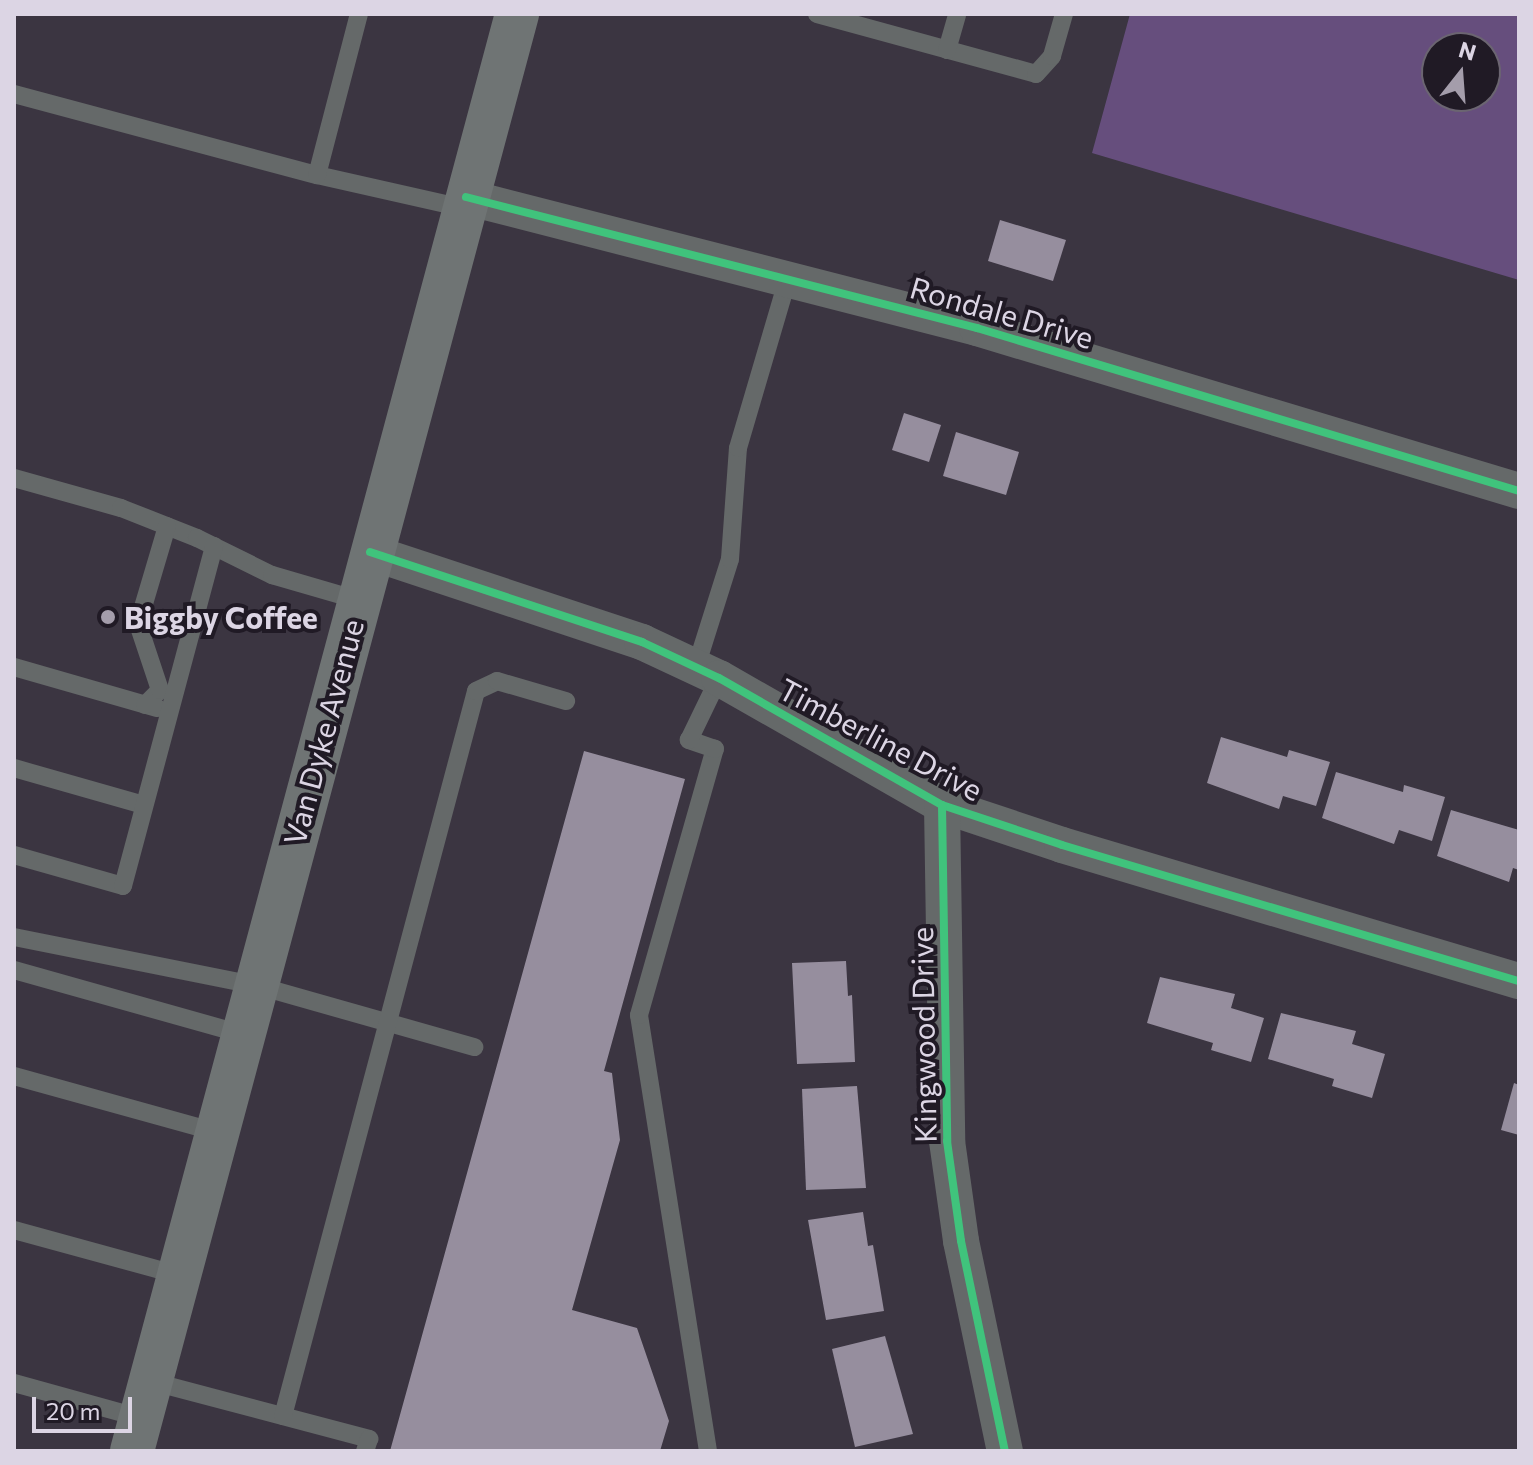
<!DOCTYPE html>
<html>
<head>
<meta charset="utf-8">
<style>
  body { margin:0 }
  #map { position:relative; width:1533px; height:1465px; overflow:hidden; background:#3b3541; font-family:Commissioner,sans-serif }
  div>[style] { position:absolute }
  .green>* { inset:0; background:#664e7d }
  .building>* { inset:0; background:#968e9e }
  .service>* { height:18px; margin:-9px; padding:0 9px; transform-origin:9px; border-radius:9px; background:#656969 }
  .minor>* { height:36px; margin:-18px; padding:0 18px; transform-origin:18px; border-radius:18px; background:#656969 }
  .secondary>* { height:44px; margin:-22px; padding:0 22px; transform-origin:22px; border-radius:22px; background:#6f7474 }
  .cycleway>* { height:8px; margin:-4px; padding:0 4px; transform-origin:4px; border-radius:4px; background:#40c37c }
  .dots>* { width:22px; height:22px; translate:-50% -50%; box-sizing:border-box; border:4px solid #201a25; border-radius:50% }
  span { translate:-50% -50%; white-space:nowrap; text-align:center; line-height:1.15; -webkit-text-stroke:8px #201a25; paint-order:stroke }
  .street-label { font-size:30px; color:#dcd5e4 }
  .poi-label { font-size:30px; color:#dcd5e4; font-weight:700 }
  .left { translate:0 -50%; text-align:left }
  .frame { position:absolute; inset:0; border:16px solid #dcd5e4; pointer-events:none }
  .north { position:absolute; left:1421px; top:32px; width:80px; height:80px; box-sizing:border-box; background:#201a25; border:2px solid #6b6571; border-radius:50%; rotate:17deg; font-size:22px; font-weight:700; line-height:32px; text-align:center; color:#dcd5e4 }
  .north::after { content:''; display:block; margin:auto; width:28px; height:36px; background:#a49dab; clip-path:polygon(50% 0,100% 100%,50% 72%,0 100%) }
  .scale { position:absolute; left:32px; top:1397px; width:100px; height:36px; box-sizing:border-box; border:4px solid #dcd5e4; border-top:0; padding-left:10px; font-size:24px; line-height:28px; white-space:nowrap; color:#dcd5e4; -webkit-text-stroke:6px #201a25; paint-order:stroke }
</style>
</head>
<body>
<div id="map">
  <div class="green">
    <div style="clip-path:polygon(evenodd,1130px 14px,1519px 14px,1519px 280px,1092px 153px,1130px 14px,1437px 48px,1485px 48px,1485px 96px,1437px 96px,1437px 48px)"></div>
  </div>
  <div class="building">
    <div style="clip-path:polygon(1000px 220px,1066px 240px,1053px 281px,988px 261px)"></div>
    <div style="clip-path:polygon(904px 413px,941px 425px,929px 462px,892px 450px)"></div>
    <div style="clip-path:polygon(956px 432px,1019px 452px,1006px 495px,943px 476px)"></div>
    <div style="clip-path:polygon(1221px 737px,1287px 757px,1289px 750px,1330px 762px,1316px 806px,1283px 796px,1279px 809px,1207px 783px)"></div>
    <div style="clip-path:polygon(584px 751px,685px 779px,604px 1071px,612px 1073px,620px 1140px,572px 1310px,637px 1328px,669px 1421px,660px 1451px,390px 1451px)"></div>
    <div style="clip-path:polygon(1336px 772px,1403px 792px,1404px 785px,1445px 797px,1432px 841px,1399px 830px,1394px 844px,1322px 818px)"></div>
    <div style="clip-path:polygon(1451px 810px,1519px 830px,1519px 870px,1513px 868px,1509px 882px,1437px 856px)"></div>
    <div style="clip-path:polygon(846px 961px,848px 996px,852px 995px,855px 1062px,797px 1064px,792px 963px)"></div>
    <div style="clip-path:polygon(1160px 977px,1235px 994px,1231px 1008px,1264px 1018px,1251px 1062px,1211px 1050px,1213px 1043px,1147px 1023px)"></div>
    <div style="clip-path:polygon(1281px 1013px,1356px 1031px,1352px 1044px,1385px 1054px,1372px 1098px,1332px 1086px,1334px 1079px,1268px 1059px)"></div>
    <div style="clip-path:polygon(1514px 1083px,1519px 1085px,1519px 1135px,1501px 1130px)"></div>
    <div style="clip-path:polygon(857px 1086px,866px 1188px,806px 1190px,802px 1089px)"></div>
    <div style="clip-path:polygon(863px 1212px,868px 1246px,873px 1245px,884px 1311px,826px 1320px,808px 1220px)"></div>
    <div style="clip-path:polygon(885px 1336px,913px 1434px,855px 1447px,832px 1349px)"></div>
  </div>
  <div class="service">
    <div style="left:817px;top:14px;width:227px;rotate:15.3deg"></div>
    <div style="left:1036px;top:74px;width:24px;rotate:-48deg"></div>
    <div style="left:1052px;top:56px;width:44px;rotate:-74.1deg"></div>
    <div style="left:947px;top:50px;width:37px;rotate:-74deg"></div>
    <div style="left:14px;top:94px;width:314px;rotate:15deg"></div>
    <div style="left:317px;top:175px;width:150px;rotate:12.7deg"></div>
    <div style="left:317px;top:175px;width:166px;rotate:-75.4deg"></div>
    <div style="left:14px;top:478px;width:111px;rotate:15.7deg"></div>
    <div style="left:121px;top:508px;width:82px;rotate:21.5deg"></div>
    <div style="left:197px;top:538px;width:84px;rotate:26.3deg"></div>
    <div style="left:272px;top:575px;width:90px;rotate:16.2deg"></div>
    <div style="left:14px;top:667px;width:149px;rotate:16deg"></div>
    <div style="left:696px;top:667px;width:113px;rotate:-72.5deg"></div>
    <div style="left:730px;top:559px;width:111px;rotate:-85.9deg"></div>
    <div style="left:738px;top:448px;width:174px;rotate:-73.6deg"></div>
    <div style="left:145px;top:705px;width:21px;rotate:-45deg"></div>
    <div style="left:160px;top:690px;width:70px;rotate:-108.4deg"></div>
    <div style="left:138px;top:624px;width:102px;rotate:-73.5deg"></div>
    <div style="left:14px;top:768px;width:135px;rotate:15.9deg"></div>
    <div style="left:14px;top:855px;width:113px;rotate:15.9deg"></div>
    <div style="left:123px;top:886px;width:352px;rotate:-75deg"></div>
    <div style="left:14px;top:937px;width:246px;rotate:11.3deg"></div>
    <div style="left:255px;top:985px;width:228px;rotate:15.8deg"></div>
    <div style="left:14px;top:970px;width:237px;rotate:15.7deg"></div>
    <div style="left:14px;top:1076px;width:210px;rotate:15.5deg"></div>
    <div style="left:14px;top:1230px;width:170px;rotate:15.3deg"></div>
    <div style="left:150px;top:1381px;width:227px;rotate:14.8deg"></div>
    <div style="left:369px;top:1439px;width:13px;rotate:108deg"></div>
    <div style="left:14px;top:1383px;width:132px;rotate:15.4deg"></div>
    <div style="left:283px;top:1416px;width:750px;rotate:-75.09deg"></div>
    <div style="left:476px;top:691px;width:23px;rotate:-25deg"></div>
    <div style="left:497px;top:681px;width:72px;rotate:16.2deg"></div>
    <div style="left:708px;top:1451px;width:441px;rotate:-99deg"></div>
    <div style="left:639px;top:1015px;width:277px;rotate:-74.1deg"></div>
    <div style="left:715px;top:749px;width:28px;rotate:-161deg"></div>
    <div style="left:689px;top:740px;width:69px;rotate:-64.2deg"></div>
  </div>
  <div class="minor">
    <div style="left:466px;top:197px;width:528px;rotate:14.38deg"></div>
    <div style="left:977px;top:328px;width:566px;rotate:16.74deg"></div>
    <div style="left:370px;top:552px;width:287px;rotate:18.3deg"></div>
    <div style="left:642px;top:642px;width:85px;rotate:25.1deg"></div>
    <div style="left:719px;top:678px;width:257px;rotate:29.7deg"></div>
    <div style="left:942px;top:805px;width:126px;rotate:18.4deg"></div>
    <div style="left:1062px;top:845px;width:477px;rotate:16.6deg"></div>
    <div style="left:942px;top:805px;width:336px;rotate:89.1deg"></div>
    <div style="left:947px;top:1141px;width:101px;rotate:82deg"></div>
    <div style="left:961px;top:1241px;width:215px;rotate:78.2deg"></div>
  </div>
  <div class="secondary">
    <div style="left:132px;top:1451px;width:1488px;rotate:-75deg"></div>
  </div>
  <div class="cycleway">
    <div style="left:466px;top:197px;width:528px;rotate:14.38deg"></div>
    <div style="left:977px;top:328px;width:566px;rotate:16.74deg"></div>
    <div style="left:370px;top:552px;width:287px;rotate:18.3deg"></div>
    <div style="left:642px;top:642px;width:85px;rotate:25.1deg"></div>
    <div style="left:719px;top:678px;width:257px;rotate:29.7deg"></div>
    <div style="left:942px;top:805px;width:126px;rotate:18.4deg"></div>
    <div style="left:1062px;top:845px;width:477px;rotate:16.6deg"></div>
    <div style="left:942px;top:805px;width:336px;rotate:89.1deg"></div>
    <div style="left:947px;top:1141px;width:101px;rotate:82deg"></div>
    <div style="left:961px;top:1241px;width:215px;rotate:78.2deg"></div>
  </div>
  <div class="dots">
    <div style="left:108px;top:617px;background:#a49dab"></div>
  </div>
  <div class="street-label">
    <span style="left:1002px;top:312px;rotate:16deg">Rondale Drive</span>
    <span style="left:323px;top:732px;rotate:-75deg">Van Dyke Avenue</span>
    <span style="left:881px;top:739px;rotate:28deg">Timberline Drive</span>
    <span style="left:923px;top:1035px;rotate:-91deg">Kingwood Drive</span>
  </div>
  <div class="poi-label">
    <span class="left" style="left:124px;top:617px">Biggby Coffee</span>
  </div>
  <div class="frame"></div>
  <div class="north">N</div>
  <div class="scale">20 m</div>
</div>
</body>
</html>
